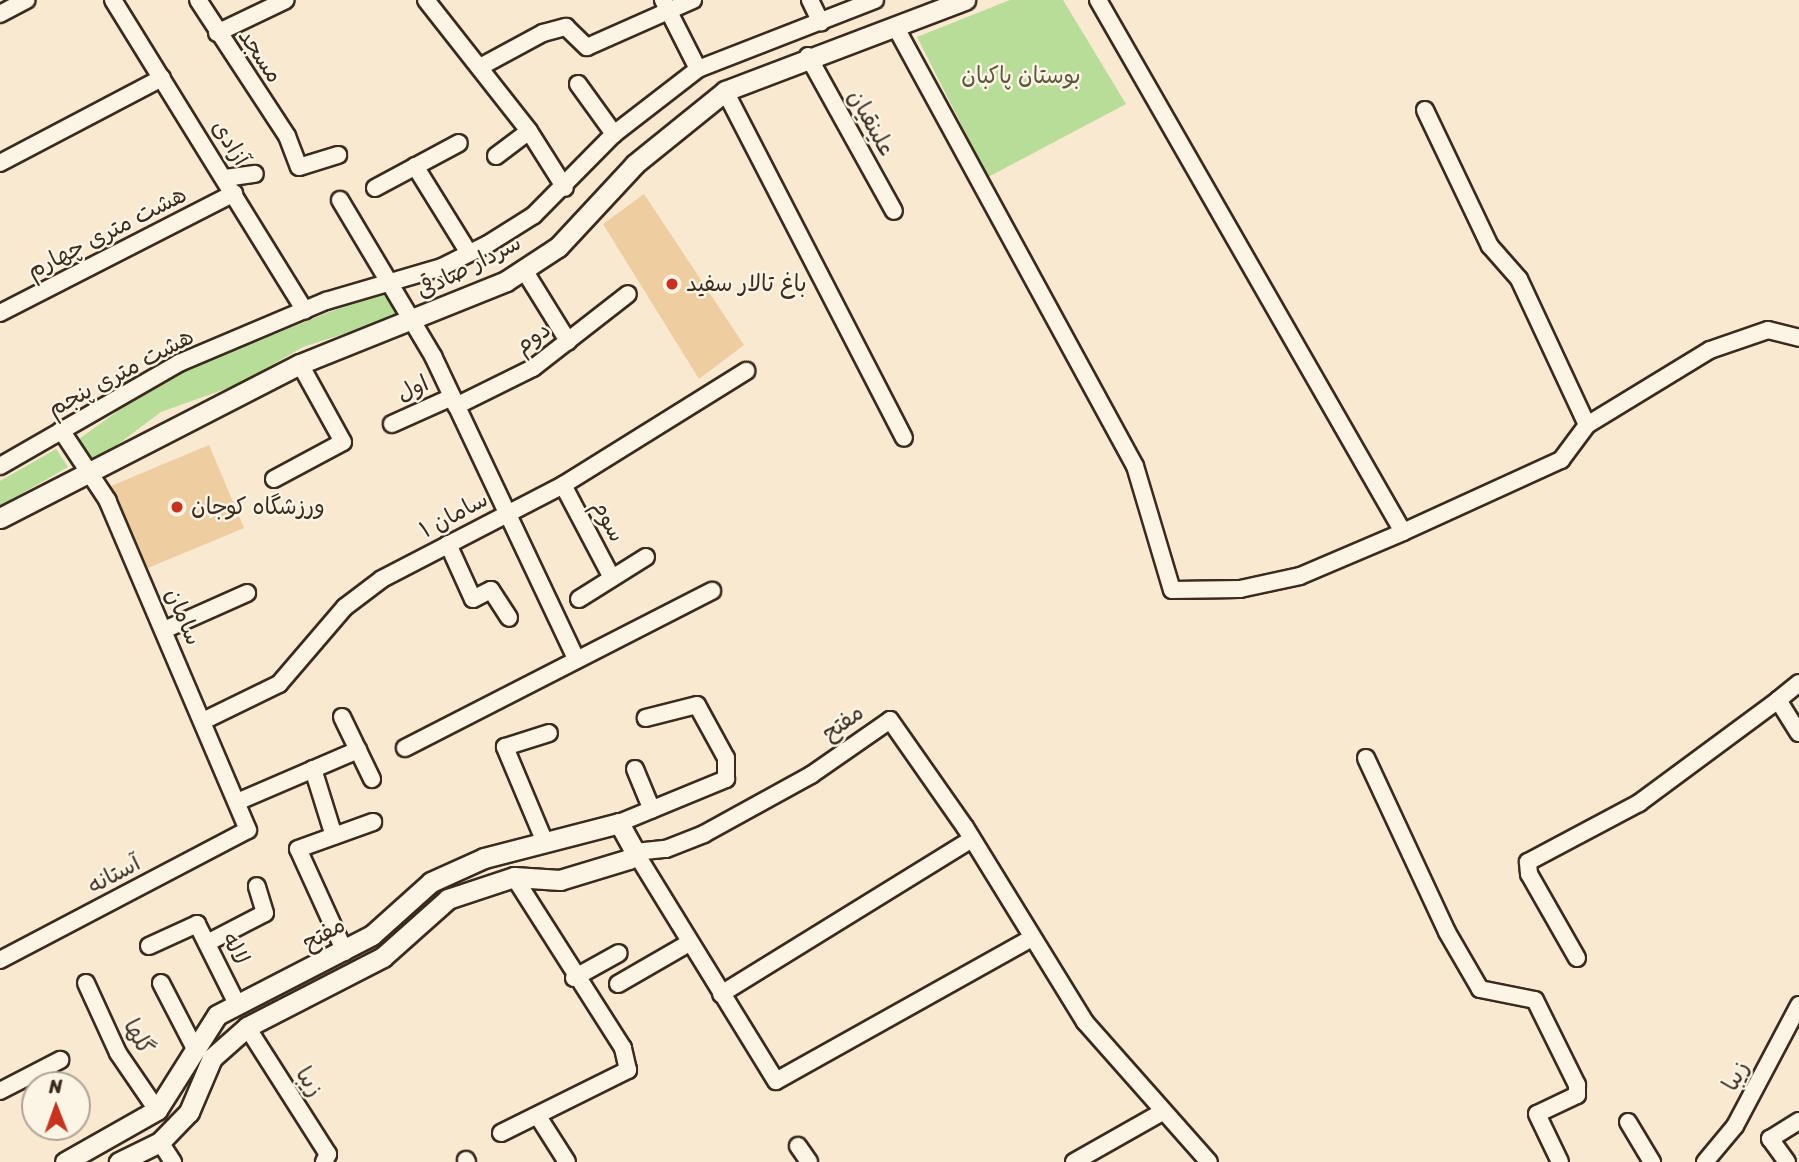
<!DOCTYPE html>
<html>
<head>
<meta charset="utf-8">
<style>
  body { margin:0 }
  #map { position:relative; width:1799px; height:1162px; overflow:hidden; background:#f8e9d0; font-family:Sriracha,"Playpen Sans Arabic",sans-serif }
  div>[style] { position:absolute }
  .green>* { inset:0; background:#b7dd99 }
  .building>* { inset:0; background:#eecda0 }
  .roads { filter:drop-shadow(2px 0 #3b2a1e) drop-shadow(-2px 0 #3b2a1e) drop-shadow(0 2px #3b2a1e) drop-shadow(0 -2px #3b2a1e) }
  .minor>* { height:16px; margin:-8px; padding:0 8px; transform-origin:8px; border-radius:8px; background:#fcf5e5 }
  .tertiary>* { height:19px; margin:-9.5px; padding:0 9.5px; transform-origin:9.5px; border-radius:9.5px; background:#fcf5e5 }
  .dots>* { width:19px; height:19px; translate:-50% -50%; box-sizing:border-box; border:4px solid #fcf5e5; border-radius:50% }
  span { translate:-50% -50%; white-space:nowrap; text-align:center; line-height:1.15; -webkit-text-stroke:5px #fcf5e5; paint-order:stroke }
  .street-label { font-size:23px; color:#3b2a1e }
  .park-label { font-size:23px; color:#5a573d }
  .poi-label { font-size:23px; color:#3b2a1e }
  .left { translate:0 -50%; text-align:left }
  .north { position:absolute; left:21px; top:1071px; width:70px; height:70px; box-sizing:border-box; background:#fcf5e5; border:2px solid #afa495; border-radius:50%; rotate:359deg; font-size:19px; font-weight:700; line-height:28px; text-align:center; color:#3b2a1e }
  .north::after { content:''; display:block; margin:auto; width:24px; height:32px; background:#c8321e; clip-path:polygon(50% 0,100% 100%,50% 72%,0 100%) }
</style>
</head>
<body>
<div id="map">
  <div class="green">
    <div style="clip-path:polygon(1010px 0,1063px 0,1126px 104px,988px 177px,917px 37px)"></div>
    <div style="clip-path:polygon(386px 289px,400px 316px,303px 347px,239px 384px,161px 412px,93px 463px,79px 439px,161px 380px)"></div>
    <div style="clip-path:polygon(56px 449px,68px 467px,0 506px,0 481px)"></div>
  </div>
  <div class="building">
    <div style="clip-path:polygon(644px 194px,744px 345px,699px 379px,603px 224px)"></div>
    <div style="clip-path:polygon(209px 445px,244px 528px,148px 568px,111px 486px)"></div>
  </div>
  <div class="roads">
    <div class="minor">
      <div style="left:113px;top:0;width:365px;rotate:58.3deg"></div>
      <div style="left:198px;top:0;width:163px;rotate:56.8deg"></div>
      <div style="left:287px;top:136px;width:33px;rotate:69deg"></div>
      <div style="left:299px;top:167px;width:41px;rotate:-17.1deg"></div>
      <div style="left:426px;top:0;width:167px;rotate:51.8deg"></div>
      <div style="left:529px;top:131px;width:67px;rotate:57.7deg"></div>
      <div style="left:663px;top:0;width:77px;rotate:63.1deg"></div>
      <div style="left:810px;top:0;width:25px;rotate:64deg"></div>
      <div style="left:1098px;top:0;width:613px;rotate:60.17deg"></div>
      <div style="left:1403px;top:532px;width:174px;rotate:-24.5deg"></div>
      <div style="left:1561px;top:460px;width:44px;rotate:-53.4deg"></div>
      <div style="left:0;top:14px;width:30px;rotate:-28deg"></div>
      <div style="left:895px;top:26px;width:501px;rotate:61.39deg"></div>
      <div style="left:1135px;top:466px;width:129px;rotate:73.4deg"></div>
      <div style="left:1172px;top:590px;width:68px;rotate:-0.8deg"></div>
      <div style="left:1240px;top:589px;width:61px;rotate:-12.2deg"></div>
      <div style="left:1300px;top:576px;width:112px;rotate:-23.1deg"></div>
      <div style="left:217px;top:33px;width:76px;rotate:-25.6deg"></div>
      <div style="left:808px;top:56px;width:177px;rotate:61deg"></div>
      <div style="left:480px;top:67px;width:72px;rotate:-28.4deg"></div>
      <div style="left:543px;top:33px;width:24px;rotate:-15deg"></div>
      <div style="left:566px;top:27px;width:29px;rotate:44deg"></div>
      <div style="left:587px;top:47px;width:116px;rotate:-23.9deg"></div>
      <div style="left:578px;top:84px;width:62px;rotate:54.2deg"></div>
      <div style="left:725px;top:91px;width:390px;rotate:62.7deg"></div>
      <div style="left:1425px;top:110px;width:151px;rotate:64.5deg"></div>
      <div style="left:1490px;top:246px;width:44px;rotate:48.7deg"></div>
      <div style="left:1519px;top:279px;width:161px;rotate:65deg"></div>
      <div style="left:1587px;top:425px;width:144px;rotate:-31.4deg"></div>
      <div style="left:1710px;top:350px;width:61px;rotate:-19deg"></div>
      <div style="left:1768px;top:330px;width:32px;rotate:14deg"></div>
      <div style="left:496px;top:156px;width:41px;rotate:-37.1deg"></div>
      <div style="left:0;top:163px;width:183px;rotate:-27.7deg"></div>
      <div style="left:415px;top:166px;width:102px;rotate:58.2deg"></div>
      <div style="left:225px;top:178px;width:30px;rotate:-8deg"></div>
      <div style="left:375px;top:188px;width:95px;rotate:-28.2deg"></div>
      <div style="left:340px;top:200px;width:182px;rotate:59.2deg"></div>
      <div style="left:433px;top:356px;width:336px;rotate:64.7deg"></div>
      <div style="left:524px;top:270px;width:84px;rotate:58.2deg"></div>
      <div style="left:0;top:313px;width:263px;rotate:-27.1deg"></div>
      <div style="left:456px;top:406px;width:86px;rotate:-26.3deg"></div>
      <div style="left:533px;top:368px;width:120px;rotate:-37.9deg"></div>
      <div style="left:392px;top:424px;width:66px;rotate:-24.2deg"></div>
      <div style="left:0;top:466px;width:207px;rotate:-29.9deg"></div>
      <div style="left:179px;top:363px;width:160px;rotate:-22.9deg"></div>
      <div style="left:326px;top:301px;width:121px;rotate:-16.3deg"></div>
      <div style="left:442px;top:267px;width:51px;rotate:-26.6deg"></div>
      <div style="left:488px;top:244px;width:54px;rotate:-32.2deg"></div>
      <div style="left:534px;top:215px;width:114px;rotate:-45.4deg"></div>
      <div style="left:614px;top:134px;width:106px;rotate:-37.7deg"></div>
      <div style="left:698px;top:69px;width:190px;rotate:-21.3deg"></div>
      <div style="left:274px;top:479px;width:78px;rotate:-28.2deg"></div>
      <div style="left:343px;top:442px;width:89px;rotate:-118.9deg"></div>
      <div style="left:563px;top:485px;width:105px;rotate:62.2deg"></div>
      <div style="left:448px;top:544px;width:60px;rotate:65.6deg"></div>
      <div style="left:473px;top:599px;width:20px;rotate:-27deg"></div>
      <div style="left:491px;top:590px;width:33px;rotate:57deg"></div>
      <div style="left:579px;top:599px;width:79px;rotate:-32.1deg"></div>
      <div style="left:164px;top:630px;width:91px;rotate:-24deg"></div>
      <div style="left:1799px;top:683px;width:27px;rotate:141deg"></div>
      <div style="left:1778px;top:700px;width:39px;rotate:58deg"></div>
      <div style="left:342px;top:717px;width:69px;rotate:64.2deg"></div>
      <div style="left:203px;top:721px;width:85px;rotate:-26deg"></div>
      <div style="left:279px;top:684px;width:101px;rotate:-49.4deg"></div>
      <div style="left:345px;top:607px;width:46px;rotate:-37.1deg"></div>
      <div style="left:382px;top:579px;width:204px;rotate:-27.4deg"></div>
      <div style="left:563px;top:485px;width:216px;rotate:-31.9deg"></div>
      <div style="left:405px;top:748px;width:345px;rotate:-27.1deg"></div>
      <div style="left:1366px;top:758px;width:192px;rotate:65deg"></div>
      <div style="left:1447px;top:932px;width:66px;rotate:59.9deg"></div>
      <div style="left:1480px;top:989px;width:56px;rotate:11.3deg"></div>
      <div style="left:1535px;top:1000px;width:95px;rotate:63.7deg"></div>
      <div style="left:1577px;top:1085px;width:10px;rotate:90deg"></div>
      <div style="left:1577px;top:1095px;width:44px;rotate:154.6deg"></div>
      <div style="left:1537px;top:1114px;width:53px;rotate:64.4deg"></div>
      <div style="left:313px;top:769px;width:70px;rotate:72.6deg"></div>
      <div style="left:635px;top:769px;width:44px;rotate:67.5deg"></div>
      <div style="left:237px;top:802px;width:132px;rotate:-23.3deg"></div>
      <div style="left:619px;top:823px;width:116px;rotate:-22.4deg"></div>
      <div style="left:726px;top:779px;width:21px;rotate:-90deg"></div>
      <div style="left:726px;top:758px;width:60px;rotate:-118.7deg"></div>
      <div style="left:697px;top:705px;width:53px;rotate:165.7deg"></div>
      <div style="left:544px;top:840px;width:101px;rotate:-112.8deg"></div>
      <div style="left:505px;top:747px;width:46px;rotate:-17.7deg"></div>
      <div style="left:1032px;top:938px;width:293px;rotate:150.8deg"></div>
      <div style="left:776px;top:1081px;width:269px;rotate:-121.6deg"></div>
      <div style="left:635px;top:852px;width:31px;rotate:-6deg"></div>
      <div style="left:666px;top:849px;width:41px;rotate:-21.5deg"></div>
      <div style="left:704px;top:834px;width:122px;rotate:-28.9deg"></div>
      <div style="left:811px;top:775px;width:96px;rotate:-34.8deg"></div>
      <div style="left:890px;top:720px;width:131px;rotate:55deg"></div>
      <div style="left:965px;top:827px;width:229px;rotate:58.4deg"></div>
      <div style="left:1085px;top:1022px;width:187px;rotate:48.5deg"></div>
      <div style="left:207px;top:943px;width:65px;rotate:-27.3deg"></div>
      <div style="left:265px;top:913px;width:28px;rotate:-107deg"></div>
      <div style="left:149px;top:946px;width:53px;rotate:-24.6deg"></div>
      <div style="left:197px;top:924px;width:89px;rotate:63.4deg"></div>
      <div style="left:345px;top:952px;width:113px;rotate:-114.5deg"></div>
      <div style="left:298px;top:849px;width:80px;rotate:-19.8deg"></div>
      <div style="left:1577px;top:958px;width:97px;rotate:-119.7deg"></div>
      <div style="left:1529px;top:874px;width:12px;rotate:-95deg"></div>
      <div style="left:1528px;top:862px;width:126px;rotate:-28deg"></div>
      <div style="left:1639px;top:803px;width:173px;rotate:-36.5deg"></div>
      <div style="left:0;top:960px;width:280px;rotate:-27.7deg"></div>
      <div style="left:248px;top:830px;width:358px;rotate:-113.1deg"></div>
      <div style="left:108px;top:501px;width:85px;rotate:-123.5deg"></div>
      <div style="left:574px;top:978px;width:51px;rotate:-29.1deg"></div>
      <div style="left:86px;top:983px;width:77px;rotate:65.4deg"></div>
      <div style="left:118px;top:1053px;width:69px;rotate:55.6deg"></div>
      <div style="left:161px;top:983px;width:70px;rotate:62.7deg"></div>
      <div style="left:618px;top:984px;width:82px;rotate:-30deg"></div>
      <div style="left:721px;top:994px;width:295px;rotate:-31.7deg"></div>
      <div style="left:247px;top:1027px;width:151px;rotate:57.5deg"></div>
      <div style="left:328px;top:1154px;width:9px;rotate:117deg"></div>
      <div style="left:0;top:1091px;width:68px;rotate:-27.3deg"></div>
      <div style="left:539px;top:1118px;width:52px;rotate:57.5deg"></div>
      <div style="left:1628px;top:1122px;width:47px;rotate:59deg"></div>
      <div style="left:501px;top:1133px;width:142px;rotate:-26.4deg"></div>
      <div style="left:628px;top:1070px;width:23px;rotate:-103deg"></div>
      <div style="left:623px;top:1048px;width:203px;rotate:-122.5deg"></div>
      <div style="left:160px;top:1142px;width:24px;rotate:57deg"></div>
      <div style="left:798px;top:1146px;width:19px;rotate:55deg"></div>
      <div style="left:466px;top:1160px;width:2px;rotate:63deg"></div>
      <div style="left:1074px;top:1162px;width:103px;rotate:-29.5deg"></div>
      <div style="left:1705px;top:1162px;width:47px;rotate:-50.2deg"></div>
      <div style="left:1735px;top:1126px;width:137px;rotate:-62.1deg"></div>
      <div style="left:1787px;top:1162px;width:29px;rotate:-126deg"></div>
      <div style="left:1770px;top:1139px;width:34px;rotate:-32deg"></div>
    </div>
    <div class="tertiary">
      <div style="left:0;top:518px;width:337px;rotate:-27.2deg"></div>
      <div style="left:300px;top:364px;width:222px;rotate:-21.9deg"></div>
      <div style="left:506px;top:281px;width:62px;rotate:-33.2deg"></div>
      <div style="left:558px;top:247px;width:113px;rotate:-47.1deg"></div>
      <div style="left:635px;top:164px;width:116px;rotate:-39deg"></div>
      <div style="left:725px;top:91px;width:257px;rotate:-20.8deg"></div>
      <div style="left:65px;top:1162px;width:106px;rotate:-29.5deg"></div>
      <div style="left:157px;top:1110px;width:112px;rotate:-57.7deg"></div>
      <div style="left:217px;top:1015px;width:174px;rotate:-27.3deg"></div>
      <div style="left:372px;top:935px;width:79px;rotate:-41.9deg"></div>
      <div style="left:431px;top:882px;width:58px;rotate:-24.4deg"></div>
      <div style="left:484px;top:858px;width:139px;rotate:-14.5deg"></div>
      <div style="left:619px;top:823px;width:33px;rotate:61deg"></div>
      <div style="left:635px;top:852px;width:9px;rotate:131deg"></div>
      <div style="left:629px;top:859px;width:72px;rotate:163.1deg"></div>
      <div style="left:560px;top:880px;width:46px;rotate:-176.3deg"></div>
      <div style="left:514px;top:877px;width:70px;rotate:161.6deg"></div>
      <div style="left:448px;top:899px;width:87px;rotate:138.3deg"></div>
      <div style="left:383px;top:957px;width:153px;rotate:152.8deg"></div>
      <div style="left:247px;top:1027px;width:47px;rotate:138.5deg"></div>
      <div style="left:212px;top:1058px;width:59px;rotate:113.1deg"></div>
      <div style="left:189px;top:1112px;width:42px;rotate:134deg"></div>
      <div style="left:160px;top:1142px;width:46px;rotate:154deg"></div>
    </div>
  </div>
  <div class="dots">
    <div style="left:672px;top:284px;background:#c8321e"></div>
    <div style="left:177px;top:507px;background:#c8321e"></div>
  </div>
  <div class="street-label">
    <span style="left:260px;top:56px;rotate:56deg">مسجد</span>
    <span style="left:871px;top:123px;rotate:61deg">علینقیان</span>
    <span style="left:230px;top:143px;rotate:58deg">آزادی</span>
    <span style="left:107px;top:233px;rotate:-27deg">هشت متری چهارم</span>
    <span style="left:469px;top:267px;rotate:-27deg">سردار صادقی</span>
    <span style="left:533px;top:338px;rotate:-35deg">دوم</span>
    <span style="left:121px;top:373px;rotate:-28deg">هشت متری پنجم</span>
    <span style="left:413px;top:389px;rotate:-24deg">اول</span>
    <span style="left:454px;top:515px;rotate:-28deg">سامان ۱</span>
    <span style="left:608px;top:521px;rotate:62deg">سوم</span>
    <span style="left:183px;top:617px;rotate:67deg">سامان</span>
    <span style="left:843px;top:723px;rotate:-35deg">مفتح</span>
    <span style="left:114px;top:875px;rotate:-28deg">آستانه</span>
    <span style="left:324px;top:934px;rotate:-29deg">مفتح</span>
    <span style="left:235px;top:949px;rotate:64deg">لاله</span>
    <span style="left:138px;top:1037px;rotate:61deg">گلها</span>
    <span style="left:1736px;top:1076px;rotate:-62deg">زیبا</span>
    <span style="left:309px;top:1082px;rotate:57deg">زیبا</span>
  </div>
  <div class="park-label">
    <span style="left:1021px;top:76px">بوستان پاکبان</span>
  </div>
  <div class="poi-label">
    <span class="left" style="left:686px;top:284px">باغ تالار سفید</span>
    <span class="left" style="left:191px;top:507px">ورزشگاه کوجان</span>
  </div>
  <div class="north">N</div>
</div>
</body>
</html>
